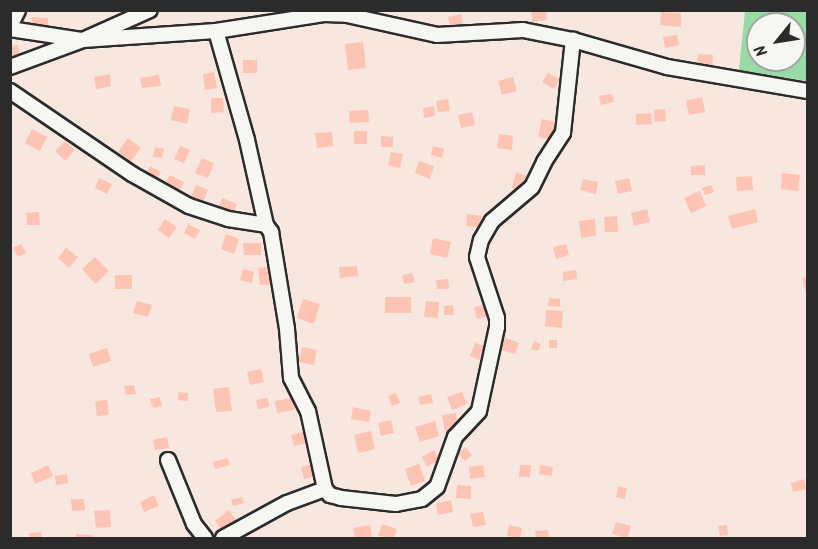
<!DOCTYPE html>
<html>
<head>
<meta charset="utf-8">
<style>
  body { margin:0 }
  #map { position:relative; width:818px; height:549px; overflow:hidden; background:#f8e7df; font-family:Kalam,sans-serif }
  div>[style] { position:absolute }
  .green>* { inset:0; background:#97dba7 }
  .building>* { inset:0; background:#fdc3b3 }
  .roads { filter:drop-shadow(2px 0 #2b2b2b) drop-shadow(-2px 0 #2b2b2b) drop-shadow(0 2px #2b2b2b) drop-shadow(0 -2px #2b2b2b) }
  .minor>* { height:14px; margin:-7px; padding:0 7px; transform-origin:7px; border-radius:7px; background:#f6f6f2 }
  span { translate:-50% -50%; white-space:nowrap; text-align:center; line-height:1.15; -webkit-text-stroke:4.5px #f6f6f2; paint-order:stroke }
  .frame { position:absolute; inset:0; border:12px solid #2b2b2b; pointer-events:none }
  .north { position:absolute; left:746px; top:12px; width:60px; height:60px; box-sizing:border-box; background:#f6f6f2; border:2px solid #a5a5a2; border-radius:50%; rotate:240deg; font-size:16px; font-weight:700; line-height:24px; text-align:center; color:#2b2b2b }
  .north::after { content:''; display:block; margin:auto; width:21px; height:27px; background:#2b2b2b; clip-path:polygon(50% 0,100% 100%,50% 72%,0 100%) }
</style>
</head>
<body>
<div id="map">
  <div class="green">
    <div style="clip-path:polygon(evenodd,745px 11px,807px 11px,807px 81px,739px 70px,745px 11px,758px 24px,794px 24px,794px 60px,758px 60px,758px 24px)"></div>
  </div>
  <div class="building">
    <div style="clip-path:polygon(531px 10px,546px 10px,547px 20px,532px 22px)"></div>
    <div style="clip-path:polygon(661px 12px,681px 13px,681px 27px,660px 25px)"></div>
    <div style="clip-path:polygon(461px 14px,463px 24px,450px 26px,448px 17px)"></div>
    <div style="clip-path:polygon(32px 17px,48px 18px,48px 29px,31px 28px)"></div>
    <div style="clip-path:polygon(677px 35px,679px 45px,665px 48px,663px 37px)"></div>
    <div style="clip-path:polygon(363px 42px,366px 68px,348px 70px,345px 44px)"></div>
    <div style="clip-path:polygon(18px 45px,20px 59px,10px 60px,10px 46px)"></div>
    <div style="clip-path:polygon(698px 54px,713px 55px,712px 67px,697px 66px)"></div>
    <div style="clip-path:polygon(243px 60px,257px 60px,257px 73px,243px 73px)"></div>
    <div style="clip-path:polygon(214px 72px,217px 88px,205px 90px,203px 74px)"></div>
    <div style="clip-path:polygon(548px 73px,560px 79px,554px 89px,542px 82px)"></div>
    <div style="clip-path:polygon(110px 74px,111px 86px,96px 89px,94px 77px)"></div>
    <div style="clip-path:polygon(159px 75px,161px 86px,142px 88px,140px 78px)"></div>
    <div style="clip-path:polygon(513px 77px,517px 91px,502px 95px,498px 81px)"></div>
    <div style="clip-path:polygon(612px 94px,614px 102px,601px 105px,599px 96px)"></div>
    <div style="clip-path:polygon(702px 97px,705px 112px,689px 115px,686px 101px)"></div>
    <div style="clip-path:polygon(211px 98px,223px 98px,224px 112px,211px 113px)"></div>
    <div style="clip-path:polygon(448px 99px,450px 111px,438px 112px,436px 101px)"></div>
    <div style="clip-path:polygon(174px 106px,190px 109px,187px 124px,171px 120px)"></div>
    <div style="clip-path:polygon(434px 106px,435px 116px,424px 118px,423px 108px)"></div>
    <div style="clip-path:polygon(665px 109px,666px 121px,655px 122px,654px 110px)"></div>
    <div style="clip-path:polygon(368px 110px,369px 122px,350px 123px,349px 111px)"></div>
    <div style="clip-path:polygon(472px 112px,475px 125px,461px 128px,458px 115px)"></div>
    <div style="clip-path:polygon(651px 113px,652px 124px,636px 125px,636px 114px)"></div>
    <div style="clip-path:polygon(542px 119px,557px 122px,553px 140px,538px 137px)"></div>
    <div style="clip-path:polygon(32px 129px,47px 137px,40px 151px,25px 143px)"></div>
    <div style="clip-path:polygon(354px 131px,367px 131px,367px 144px,354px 144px)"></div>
    <div style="clip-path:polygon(332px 132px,333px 146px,317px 148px,315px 133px)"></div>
    <div style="clip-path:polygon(499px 134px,513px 136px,512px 150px,497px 148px)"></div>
    <div style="clip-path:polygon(381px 136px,393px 137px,393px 147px,381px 147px)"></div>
    <div style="clip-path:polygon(128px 138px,141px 148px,131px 161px,118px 152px)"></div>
    <div style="clip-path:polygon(65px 141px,75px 150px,65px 161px,55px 151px)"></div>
    <div style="clip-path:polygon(180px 146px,190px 150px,184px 163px,174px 159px)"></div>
    <div style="clip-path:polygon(433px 146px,444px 149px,442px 158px,431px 155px)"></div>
    <div style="clip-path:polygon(155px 147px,164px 149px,162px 158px,153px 157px)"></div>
    <div style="clip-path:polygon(391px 152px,403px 154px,400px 168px,388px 165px)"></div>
    <div style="clip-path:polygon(202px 158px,214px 163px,208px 178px,195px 173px)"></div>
    <div style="clip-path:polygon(419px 161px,434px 166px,430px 179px,415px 173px)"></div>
    <div style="clip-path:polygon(705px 165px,705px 175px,691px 175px,691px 166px)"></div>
    <div style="clip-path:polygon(150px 166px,161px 172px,156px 182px,145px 177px)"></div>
    <div style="clip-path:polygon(516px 172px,526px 176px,522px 191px,512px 188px)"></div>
    <div style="clip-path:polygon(782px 173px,800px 175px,798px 191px,781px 189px)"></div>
    <div style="clip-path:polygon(170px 175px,184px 182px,178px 194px,163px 187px)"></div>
    <div style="clip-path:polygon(752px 176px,753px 190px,737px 191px,736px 177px)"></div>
    <div style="clip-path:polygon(99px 178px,112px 184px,107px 194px,95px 188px)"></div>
    <div style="clip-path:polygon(629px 178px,632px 191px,618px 194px,615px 181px)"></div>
    <div style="clip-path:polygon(583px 179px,598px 182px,596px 194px,580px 190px)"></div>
    <div style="clip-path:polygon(196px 185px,208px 190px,201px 206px,189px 201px)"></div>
    <div style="clip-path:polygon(711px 185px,714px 192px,705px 195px,702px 188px)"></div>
    <div style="clip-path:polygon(700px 191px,706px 206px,691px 213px,684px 198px)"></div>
    <div style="clip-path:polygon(222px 198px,237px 204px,233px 214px,218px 209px)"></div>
    <div style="clip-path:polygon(647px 209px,650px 222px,634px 226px,631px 213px)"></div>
    <div style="clip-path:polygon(755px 209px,758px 222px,732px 229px,728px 216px)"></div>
    <div style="clip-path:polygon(39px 212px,40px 225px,27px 225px,26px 213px)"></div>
    <div style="clip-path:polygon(467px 214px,482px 216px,481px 227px,466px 226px)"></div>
    <div style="clip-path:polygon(617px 216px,618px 232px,605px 232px,604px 217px)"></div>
    <div style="clip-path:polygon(165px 219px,177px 227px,169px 238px,158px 230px)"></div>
    <div style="clip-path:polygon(595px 219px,596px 236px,581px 238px,579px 221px)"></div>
    <div style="clip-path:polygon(188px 224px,200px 230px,195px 239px,184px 233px)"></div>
    <div style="clip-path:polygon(226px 234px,239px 239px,234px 254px,221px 249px)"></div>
    <div style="clip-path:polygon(433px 238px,451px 242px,447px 258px,430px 254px)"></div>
    <div style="clip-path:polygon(243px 243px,261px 243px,261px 255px,244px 255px)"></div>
    <div style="clip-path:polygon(21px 244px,26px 253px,18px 257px,13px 248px)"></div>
    <div style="clip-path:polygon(566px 244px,569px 255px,556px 259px,553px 247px)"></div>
    <div style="clip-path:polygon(66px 248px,78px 257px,69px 268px,58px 258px)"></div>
    <div style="clip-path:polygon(95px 257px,109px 271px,95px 284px,82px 269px)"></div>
    <div style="clip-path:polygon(275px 266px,277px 284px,260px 285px,258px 268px)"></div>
    <div style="clip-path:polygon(357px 266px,358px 276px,340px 278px,339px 267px)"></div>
    <div style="clip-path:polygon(243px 269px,254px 272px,252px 283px,240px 280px)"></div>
    <div style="clip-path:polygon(576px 270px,577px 279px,563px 281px,563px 272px)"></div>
    <div style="clip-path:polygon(412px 273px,415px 282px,404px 284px,402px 275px)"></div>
    <div style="clip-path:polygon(115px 275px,132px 275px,132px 289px,115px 289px)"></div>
    <div style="clip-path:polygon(808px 277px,808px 292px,806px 293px,802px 278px)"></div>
    <div style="clip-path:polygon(448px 279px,449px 289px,437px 289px,436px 280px)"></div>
    <div style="clip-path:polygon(385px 297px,411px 297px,411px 313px,385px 313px)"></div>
    <div style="clip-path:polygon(549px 298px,560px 299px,560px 307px,548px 306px)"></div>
    <div style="clip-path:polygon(303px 299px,320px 304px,314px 324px,297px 318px)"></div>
    <div style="clip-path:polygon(137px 301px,152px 305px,148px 317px,133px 313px)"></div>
    <div style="clip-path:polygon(426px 301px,439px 302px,438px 318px,424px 317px)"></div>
    <div style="clip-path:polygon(489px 304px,491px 316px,477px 319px,474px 307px)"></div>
    <div style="clip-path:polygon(453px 305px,454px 315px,444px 315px,444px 306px)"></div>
    <div style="clip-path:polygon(546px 310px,563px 311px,562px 328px,545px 326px)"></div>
    <div style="clip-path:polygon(505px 338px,519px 343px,515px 354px,501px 350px)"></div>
    <div style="clip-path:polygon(549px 340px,557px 340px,557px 348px,549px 348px)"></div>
    <div style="clip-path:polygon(534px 341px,541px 344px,538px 351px,531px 349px)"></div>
    <div style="clip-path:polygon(475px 343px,484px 346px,479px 360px,470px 356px)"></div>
    <div style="clip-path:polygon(302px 347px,317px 350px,314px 365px,299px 362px)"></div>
    <div style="clip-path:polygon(107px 348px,111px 361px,93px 367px,89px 354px)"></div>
    <div style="clip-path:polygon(261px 369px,264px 382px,250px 385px,247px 372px)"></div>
    <div style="clip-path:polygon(134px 385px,136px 394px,126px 395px,124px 386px)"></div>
    <div style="clip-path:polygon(229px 387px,232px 411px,216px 412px,213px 389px)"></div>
    <div style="clip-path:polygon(178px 392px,188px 393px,188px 401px,178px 400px)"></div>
    <div style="clip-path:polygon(462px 392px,467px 404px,452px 410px,447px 397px)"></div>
    <div style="clip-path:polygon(396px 393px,400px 403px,392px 406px,388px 396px)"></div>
    <div style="clip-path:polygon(431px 394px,433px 403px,420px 405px,418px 397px)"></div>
    <div style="clip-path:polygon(160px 397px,162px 406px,153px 408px,150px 399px)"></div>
    <div style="clip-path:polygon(268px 398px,269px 407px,258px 409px,256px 400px)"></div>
    <div style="clip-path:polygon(292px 398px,294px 410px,277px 413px,275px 401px)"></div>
    <div style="clip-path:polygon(107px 400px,109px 415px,97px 416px,95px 401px)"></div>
    <div style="clip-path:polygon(353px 407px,371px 411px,369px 422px,351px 419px)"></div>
    <div style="clip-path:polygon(456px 413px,458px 430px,445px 432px,442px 415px)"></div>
    <div style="clip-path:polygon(391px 420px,394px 433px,381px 436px,378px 423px)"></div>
    <div style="clip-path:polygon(435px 421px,439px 436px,420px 442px,415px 427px)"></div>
    <div style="clip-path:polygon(307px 431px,310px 442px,294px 446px,291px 435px)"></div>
    <div style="clip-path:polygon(371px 431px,375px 449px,358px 453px,354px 435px)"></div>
    <div style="clip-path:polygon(167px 437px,169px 448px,155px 450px,153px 440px)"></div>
    <div style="clip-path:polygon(465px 447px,472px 455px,465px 461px,458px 454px)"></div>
    <div style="clip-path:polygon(434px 450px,439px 460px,427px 467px,422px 457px)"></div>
    <div style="clip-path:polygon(228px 458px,230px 465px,215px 469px,213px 462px)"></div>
    <div style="clip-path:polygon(314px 464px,317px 476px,304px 479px,301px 467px)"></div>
    <div style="clip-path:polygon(419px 464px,425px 481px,411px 486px,405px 469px)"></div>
    <div style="clip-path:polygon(48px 465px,53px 476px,35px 484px,31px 473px)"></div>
    <div style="clip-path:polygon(483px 465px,485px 477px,470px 479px,469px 467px)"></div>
    <div style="clip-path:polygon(520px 465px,531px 465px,530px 477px,519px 477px)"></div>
    <div style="clip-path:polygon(540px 465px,553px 467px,552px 476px,539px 474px)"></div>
    <div style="clip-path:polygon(67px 474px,68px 483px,56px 485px,55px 476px)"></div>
    <div style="clip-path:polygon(804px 479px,806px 489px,793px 492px,791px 483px)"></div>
    <div style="clip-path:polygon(457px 485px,471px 486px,471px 499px,456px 498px)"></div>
    <div style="clip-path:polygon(618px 486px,627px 488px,625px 499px,616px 497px)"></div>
    <div style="clip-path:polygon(154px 495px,159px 506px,144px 512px,140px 502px)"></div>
    <div style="clip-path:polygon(242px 497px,244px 503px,233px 506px,231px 500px)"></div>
    <div style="clip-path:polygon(71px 499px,84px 499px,85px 510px,72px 511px)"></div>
    <div style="clip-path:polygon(451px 500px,453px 512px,438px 515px,436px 504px)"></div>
    <div style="clip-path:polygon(110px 510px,111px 527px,96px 528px,94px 511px)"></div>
    <div style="clip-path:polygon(229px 510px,236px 520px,222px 530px,215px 521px)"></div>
    <div style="clip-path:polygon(483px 512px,486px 525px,473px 527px,470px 514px)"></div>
    <div style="clip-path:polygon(616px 522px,631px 526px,627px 538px,612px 534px)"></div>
    <div style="clip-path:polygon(382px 524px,397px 529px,394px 538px,378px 536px)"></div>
    <div style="clip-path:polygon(370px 525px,372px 538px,355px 538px,353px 528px)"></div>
    <div style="clip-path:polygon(509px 525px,522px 528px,520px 538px,507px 536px)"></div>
    <div style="clip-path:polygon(727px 525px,728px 535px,720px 536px,718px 526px)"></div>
    <div style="clip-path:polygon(548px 530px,549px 538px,536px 538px,535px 531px)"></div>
    <div style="clip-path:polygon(41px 532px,42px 538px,30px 538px,29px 533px)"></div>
    <div style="clip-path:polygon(76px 534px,93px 535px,93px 538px,76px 538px)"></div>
  </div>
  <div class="roads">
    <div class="minor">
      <div style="left:10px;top:26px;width:18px;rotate:-63deg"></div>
      <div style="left:10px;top:29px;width:74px;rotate:8.6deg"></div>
      <div style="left:83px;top:40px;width:133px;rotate:-3.9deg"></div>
      <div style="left:216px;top:31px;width:109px;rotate:-8.9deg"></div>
      <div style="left:324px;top:14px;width:23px;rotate:2deg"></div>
      <div style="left:347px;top:15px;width:92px;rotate:12.5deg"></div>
      <div style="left:437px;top:35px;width:86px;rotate:-3.3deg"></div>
      <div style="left:523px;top:30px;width:51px;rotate:11.3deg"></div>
      <div style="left:573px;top:40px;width:98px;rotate:16deg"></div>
      <div style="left:667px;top:67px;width:143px;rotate:9.7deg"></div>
      <div style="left:216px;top:31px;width:113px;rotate:74.1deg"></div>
      <div style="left:247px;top:140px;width:87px;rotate:77.4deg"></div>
      <div style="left:266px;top:225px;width:9px;rotate:54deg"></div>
      <div style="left:271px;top:232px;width:98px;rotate:80.6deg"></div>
      <div style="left:287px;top:329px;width:49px;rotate:85.3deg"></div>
      <div style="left:291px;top:378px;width:37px;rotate:63deg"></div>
      <div style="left:308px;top:411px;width:80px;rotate:77.7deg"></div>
      <div style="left:325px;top:489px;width:8px;rotate:50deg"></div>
      <div style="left:330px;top:495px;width:11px;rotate:15deg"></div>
      <div style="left:341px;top:498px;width:55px;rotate:6.2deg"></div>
      <div style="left:396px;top:504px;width:26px;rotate:-11deg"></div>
      <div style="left:422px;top:499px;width:19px;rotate:-39deg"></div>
      <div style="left:437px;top:487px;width:53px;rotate:-70.2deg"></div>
      <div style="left:455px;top:437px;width:35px;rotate:-47deg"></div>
      <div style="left:479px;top:411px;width:86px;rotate:-77.9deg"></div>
      <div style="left:497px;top:327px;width:9px;rotate:-90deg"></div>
      <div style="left:497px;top:318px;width:64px;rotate:-108.2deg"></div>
      <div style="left:477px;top:257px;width:17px;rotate:-77deg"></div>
      <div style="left:481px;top:240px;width:22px;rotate:-60deg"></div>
      <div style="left:492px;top:221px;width:52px;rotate:-40.4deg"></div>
      <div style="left:532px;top:187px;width:28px;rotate:-64deg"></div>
      <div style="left:544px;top:162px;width:35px;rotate:-57deg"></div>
      <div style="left:563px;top:133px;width:94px;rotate:-83.9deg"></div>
      <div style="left:10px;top:67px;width:78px;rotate:-20.3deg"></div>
      <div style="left:83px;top:40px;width:73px;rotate:-24.1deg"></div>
      <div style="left:10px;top:91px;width:148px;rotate:34.2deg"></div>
      <div style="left:132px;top:174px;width:65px;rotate:29.3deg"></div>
      <div style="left:189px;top:206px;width:41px;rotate:18.4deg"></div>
      <div style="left:228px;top:219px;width:38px;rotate:9deg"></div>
      <div style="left:168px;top:460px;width:69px;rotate:67.9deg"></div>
      <div style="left:194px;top:524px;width:18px;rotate:52deg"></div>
      <div style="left:223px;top:538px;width:73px;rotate:-28.7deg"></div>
      <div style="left:287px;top:503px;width:40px;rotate:-20.2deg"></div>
    </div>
  </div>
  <div class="frame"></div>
  <div class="north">N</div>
</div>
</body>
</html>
